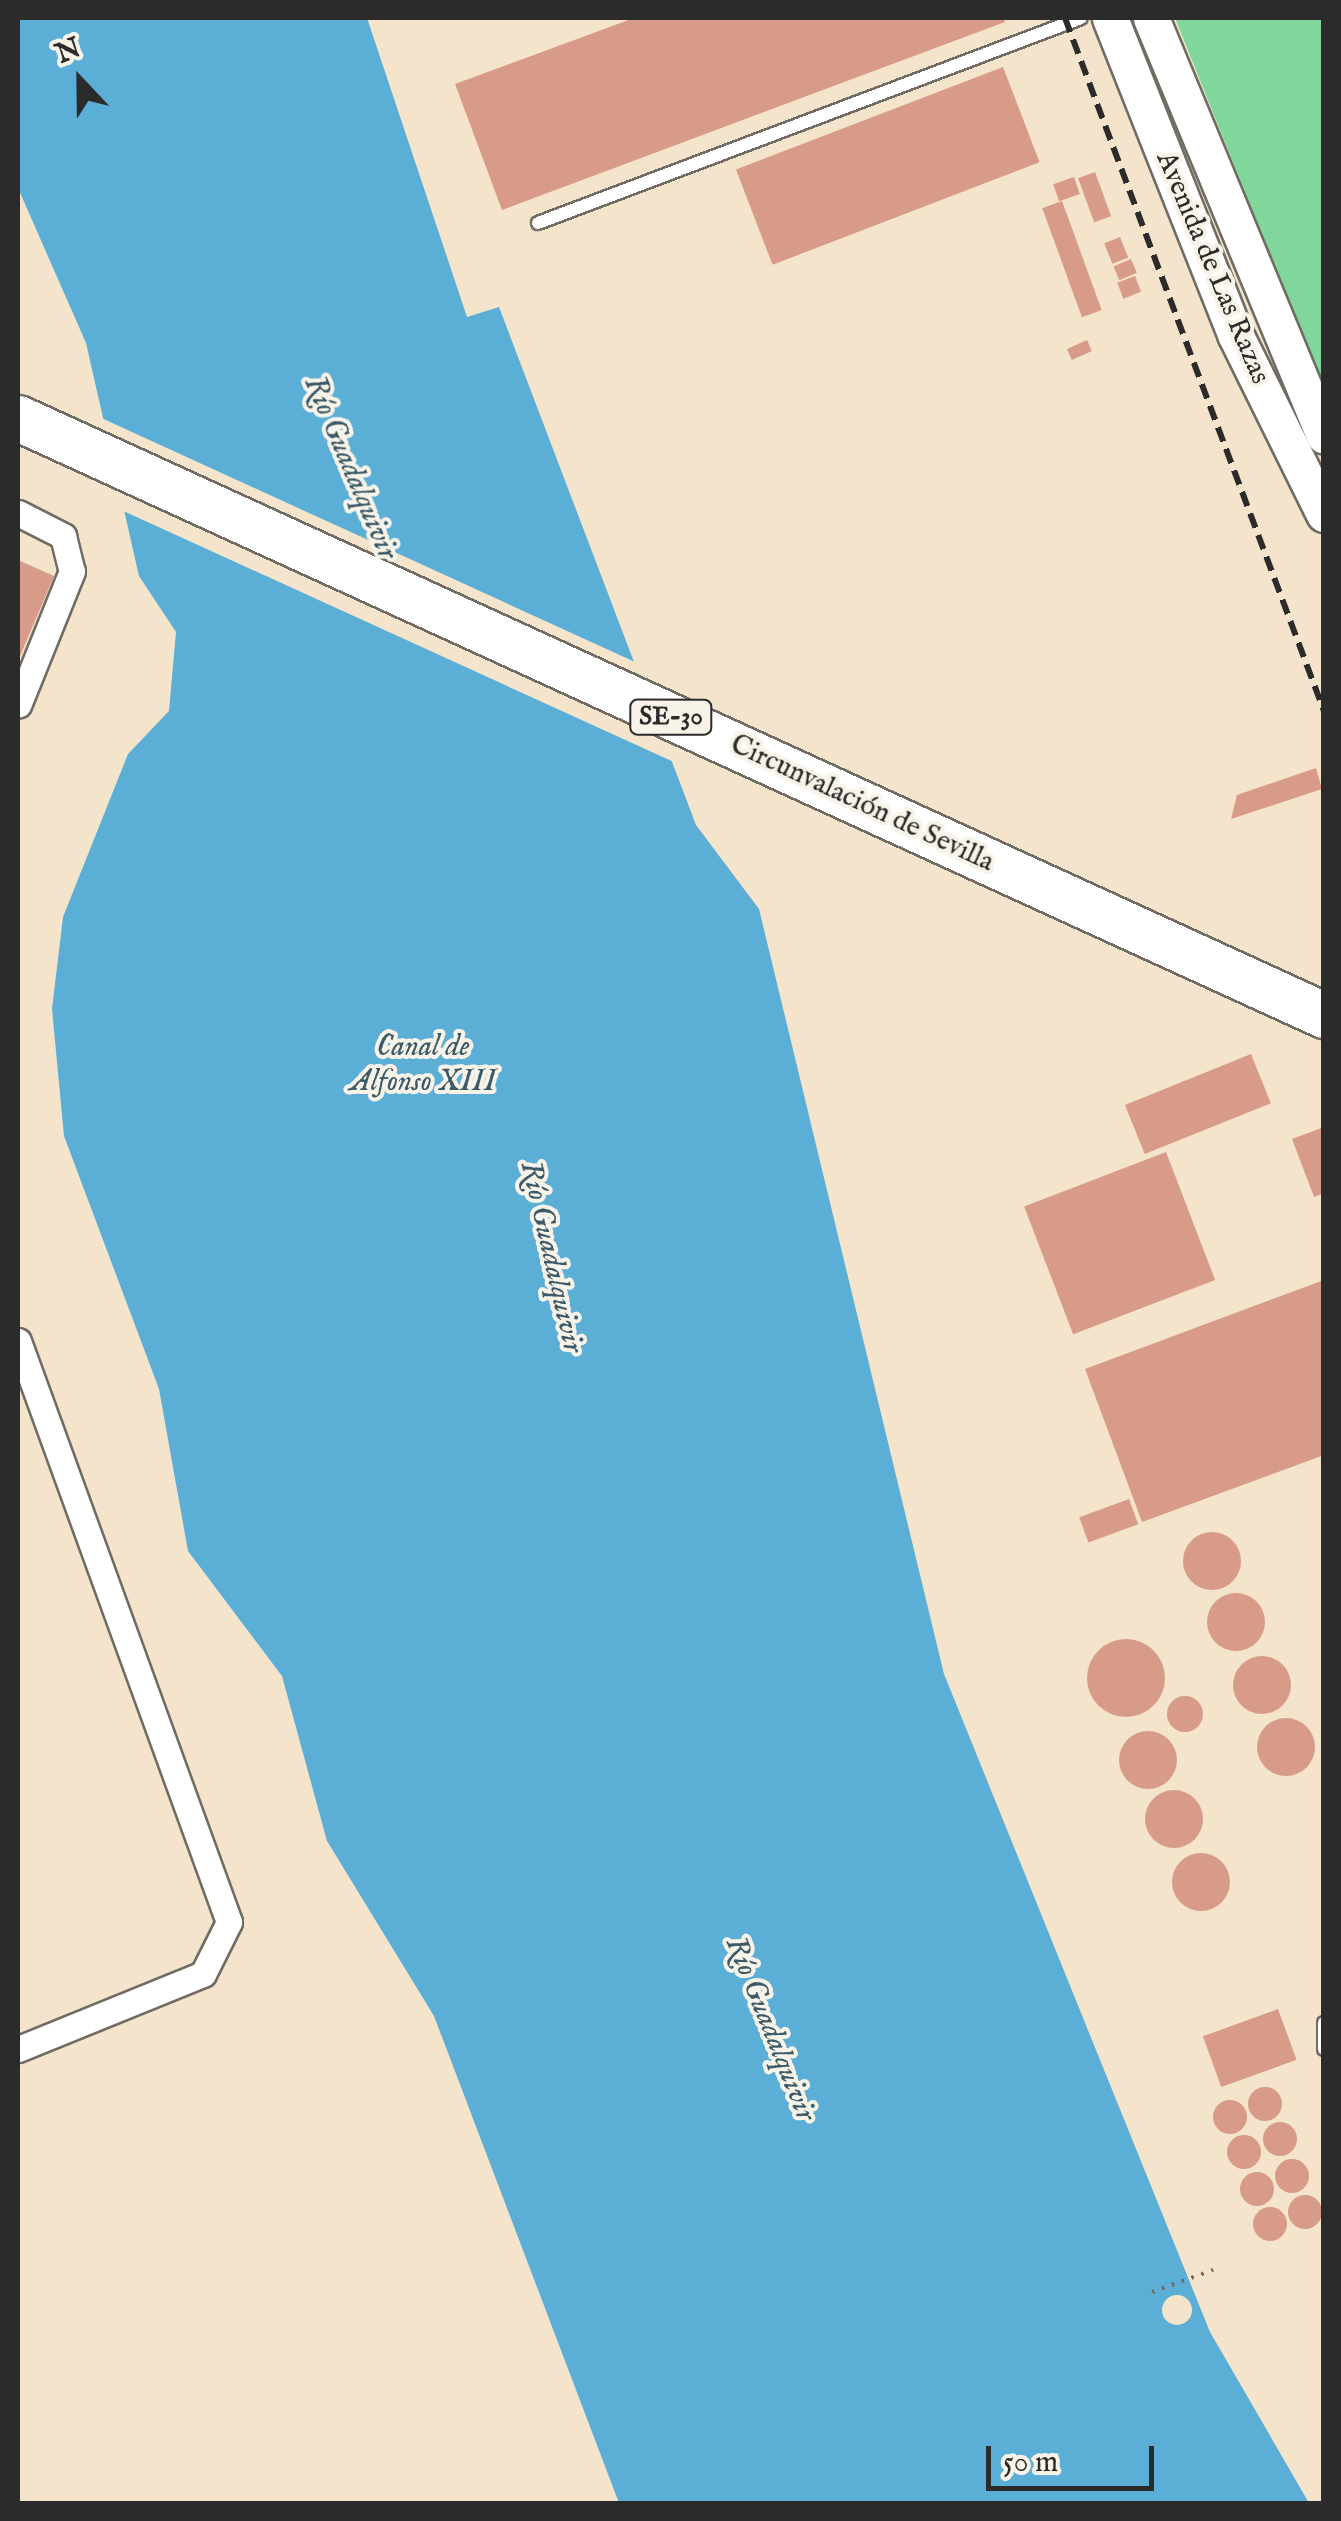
<!DOCTYPE html>
<html>
<head>
<meta charset="utf-8">
<style>
  body { margin:0 }
  #map { position:relative; width:1341px; height:2521px; overflow:hidden; background:#f3e4cb; font-family:"IM FELL English",serif }
  div>[style] { position:absolute }
  .green>* { inset:0; background:#80d79c }
  .water>* { inset:0; background:#5baed6 }
  .pier>* { inset:0; background:#f3e4cb }
  .round { border-radius:50% }
  .building>* { inset:0; background:#d89b89; transform-origin:0 0 }
  .path>* { height:4px; margin-top:-2px; transform-origin:0; background:repeating-linear-gradient(90deg,#716c63 0 2.5px,transparent 0 10.5px) }
  .roads { filter:drop-shadow(2px 0 #716c63) drop-shadow(-2px 0 #716c63) drop-shadow(0 2px #716c63) drop-shadow(0 -2px #716c63) }
  .service>* { height:12px; margin:-6px; padding:0 6px; transform-origin:6px; border-radius:6px; background:#fff }
  .minor>* { height:25px; margin:-12.5px; padding:0 12.5px; transform-origin:12.5px; border-radius:12.5px; background:#fff }
  .secondary>* { height:35px; margin:-17.5px; padding:0 17.5px; transform-origin:17.5px; border-radius:17.5px; background:#fff }
  .motorway>* { height:45px; margin:-22.5px; padding:0 22.5px; transform-origin:22.5px; border-radius:22.5px; background:#fff }
  .rail>* { height:6px; margin-top:-3px; transform-origin:0; background:repeating-linear-gradient(90deg,#2b2b2b 0 15px,transparent 0 23px) }
  span { translate:-50% -50%; white-space:nowrap; text-align:center; line-height:1.15; -webkit-text-stroke:8px #f7f3e8; paint-order:stroke }
  .shield-label span { padding:2px 8px; background:#f7f3e8; border:2px solid; border-radius:8px; -webkit-text-stroke-width:0 }
  .shield-label { font-size:25px; color:#2b2b2b; font-weight:700 }
  .street-label { font-size:28px; color:#2b2b2b }
  .water-label { font-size:30px; color:#3c5967; font-style:italic }
  .frame { position:absolute; inset:0; border:20px solid #2b2b2b; pointer-events:none }
  .north { position:absolute; left:30px; top:30px; width:100px; height:100px; -webkit-text-stroke:8px #f7f3e8; paint-order:stroke; rotate:338deg; font-size:28px; font-weight:700; line-height:40px; text-align:center; color:#2b2b2b }
  .north::after { content:''; display:block; margin:auto; width:35px; height:45px; background:#2b2b2b; clip-path:polygon(50% 0,100% 100%,50% 72%,0 100%) }
  .scale { position:absolute; left:986px; top:2446px; width:168px; height:45px; box-sizing:border-box; border:5px solid #2b2b2b; border-top:0; padding-left:12px; font-size:30px; line-height:35px; white-space:nowrap; color:#2b2b2b; -webkit-text-stroke:8px #f7f3e8; paint-order:stroke }
</style>
</head>
<body>
<div id="map">
  <div class="green">
    <div style="clip-path:polygon(1175px 18px,1323px 18px,1323px 386px)"></div>
  </div>
  <div class="water">
    <div style="clip-path:polygon(18px 18px,367px 18px,467px 317px,499px 307px,696px 825px,759px 909px,944px 1674px,1210px 2332px,1309px 2503px,619px 2503px,434px 2016px,327px 1841px,282px 1676px,188px 1551px,159px 1389px,64px 1136px,52px 1009px,63px 917px,128px 754px,169px 711px,176px 632px,139px 576px,86px 343px,18px 188px)"></div>
  </div>
  <div class="pier">
    <div style="clip-path:polygon(97px 416px,635px 662px,676px 763px,119px 509px)"></div>
    <div class="round" style="left:1162px;top:2295px;width:30px;height:30px"></div>
  </div>
  <div class="building">
    <div style="clip-path:polygon(634px 18px,1003px 18px,1005px 22px,502px 210px,455px 84px)"></div>
    <div style="left:1003px;top:67px;width:102px;height:286px;rotate:69deg"></div>
    <div style="left:1095px;top:172px;width:47px;height:18px;rotate:70deg"></div>
    <div style="left:1074px;top:177px;width:18px;height:22px;rotate:71deg"></div>
    <div style="left:1062px;top:201px;width:116px;height:21px;rotate:70deg"></div>
    <div style="left:1120px;top:237px;width:22px;height:17px;rotate:68deg"></div>
    <div style="left:1131px;top:259px;width:15px;height:19px;rotate:67deg"></div>
    <div style="left:1135px;top:276px;width:17px;height:19px;rotate:69deg"></div>
    <div style="left:1087px;top:340px;width:12px;height:22px;rotate:66deg"></div>
    <div style="clip-path:polygon(18px 560px,54px 576px,18px 661px)"></div>
    <div style="clip-path:polygon(1316px 768px,1322px 789px,1231px 819px,1237px 795px)"></div>
    <div style="left:1251px;top:1054px;width:53px;height:136px;rotate:68deg"></div>
    <div style="clip-path:polygon(1324px 1127px,1324px 1193px,1314px 1197px,1292px 1139px)"></div>
    <div style="left:1166px;top:1152px;width:137px;height:152px;rotate:69deg"></div>
    <div style="clip-path:polygon(1324px 1280px,1324px 1455px,1142px 1522px,1085px 1369px)"></div>
    <div style="left:1129px;top:1499px;width:27px;height:53px;rotate:70deg"></div>
    <div class="round" style="left:1183px;top:1532px;width:58px;height:58px"></div>
    <div class="round" style="left:1207px;top:1593px;width:58px;height:58px"></div>
    <div class="round" style="left:1087px;top:1639px;width:78px;height:78px"></div>
    <div class="round" style="left:1233px;top:1656px;width:58px;height:58px"></div>
    <div class="round" style="left:1167px;top:1696px;width:36px;height:36px"></div>
    <div class="round" style="left:1257px;top:1718px;width:58px;height:58px"></div>
    <div class="round" style="left:1119px;top:1731px;width:58px;height:58px"></div>
    <div class="round" style="left:1145px;top:1790px;width:58px;height:58px"></div>
    <div class="round" style="left:1172px;top:1853px;width:58px;height:58px"></div>
    <div style="left:1278px;top:2009px;width:54px;height:80px;rotate:70deg"></div>
    <div class="round" style="left:1248px;top:2087px;width:34px;height:34px"></div>
    <div class="round" style="left:1213px;top:2100px;width:34px;height:34px"></div>
    <div class="round" style="left:1263px;top:2122px;width:34px;height:34px"></div>
    <div class="round" style="left:1227px;top:2135px;width:34px;height:34px"></div>
    <div class="round" style="left:1275px;top:2159px;width:34px;height:34px"></div>
    <div class="round" style="left:1240px;top:2172px;width:34px;height:34px"></div>
    <div class="round" style="left:1288px;top:2195px;width:34px;height:34px"></div>
    <div class="round" style="left:1253px;top:2207px;width:34px;height:34px"></div>
  </div>
  <div class="path">
    <div style="left:1152px;top:2292px;width:65px;rotate:-19.8deg"></div>
  </div>
  <div class="roads">
    <div class="service">
      <div style="left:538px;top:223px;width:580px;rotate:-20.68deg"></div>
      <div style="left:1324px;top:2023px;width:26px;rotate:90deg"></div>
    </div>
    <div class="minor">
      <div style="left:18px;top:513px;width:51px;rotate:27.1deg"></div>
      <div style="left:63px;top:536px;width:36px;rotate:76deg"></div>
      <div style="left:72px;top:571px;width:144px;rotate:111.9deg"></div>
      <div style="left:18px;top:1341px;width:618px;rotate:70.04deg"></div>
      <div style="left:229px;top:1922px;width:58px;rotate:116.6deg"></div>
      <div style="left:203px;top:1974px;width:200px;rotate:157.9deg"></div>
    </div>
    <div class="secondary">
      <div style="left:1110px;top:18px;width:340px;rotate:68.4deg"></div>
      <div style="left:1235px;top:334px;width:201px;rotate:63.7deg"></div>
      <div style="left:1151px;top:18px;width:452px;rotate:67.5deg"></div>
    </div>
    <div class="motorway">
      <div style="left:18px;top:418px;width:1436px;rotate:24.57deg"></div>
    </div>
  </div>
  <div class="rail">
    <div style="left:1065px;top:18px;width:740px;rotate:69.51deg"></div>
  </div>
  <div class="shield-label">
    <span style="left:671px;top:717px">SE-30</span>
  </div>
  <div class="street-label">
    <span style="left:1212px;top:268px;rotate:67deg">Avenida de Las Razas</span>
    <span style="left:862px;top:804px;rotate:25deg">Circunvalación de Sevilla</span>
  </div>
  <div class="water-label">
    <span style="left:350px;top:468px;rotate:67deg">Río Guadalquivir</span>
    <span style="left:423px;top:1064px">Canal de<br>Alfonso XIII</span>
    <span style="left:551px;top:1257px;rotate:77deg">Río Guadalquivir</span>
    <span style="left:770px;top:2029px;rotate:68deg">Río Guadalquivir</span>
  </div>
  <div class="frame"></div>
  <div class="north">N</div>
  <div class="scale">50 m</div>
</div>
</body>
</html>
